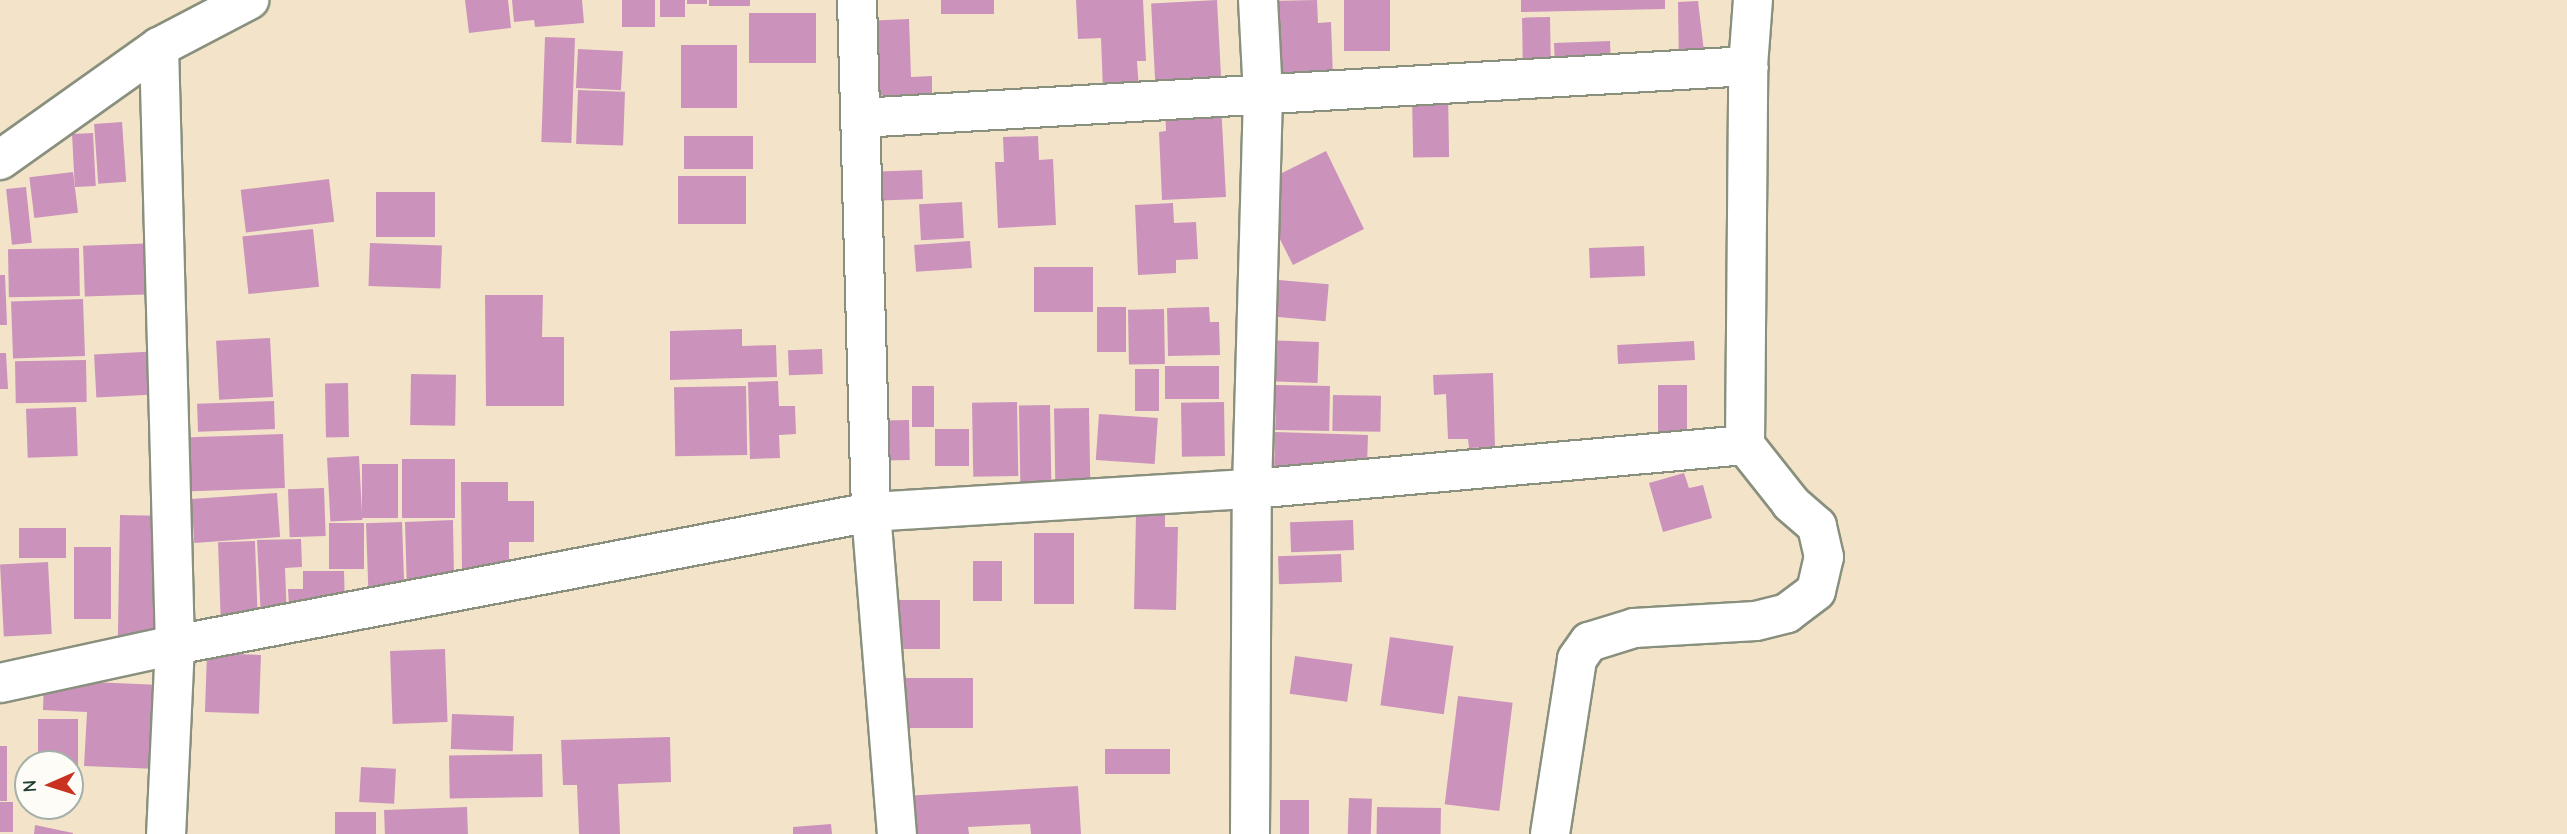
<!DOCTYPE html>
<html>
<head>
<meta charset="utf-8">
<style>
  body { margin:0 }
  #map { position:relative; width:2567px; height:834px; overflow:hidden; background:#f3e4c9; font-family:"Comic Neue",sans-serif }
  div>[style] { position:absolute }
  .building>* { inset:0; background:#cb93bb; transform-origin:0 0 }
  .roads { filter:drop-shadow(2px 0 #89907e) drop-shadow(-2px 0 #89907e) drop-shadow(0 2px #89907e) drop-shadow(0 -2px #89907e) }
  .street>* { height:38px; margin:-19px; padding:0 19px; transform-origin:19px; border-radius:19px; background:#fff }
  span { translate:-50% -50%; white-space:nowrap; text-align:center; line-height:1.15; -webkit-text-stroke:5px #fdfcf7; paint-order:stroke }
  .north { position:absolute; left:14px; top:750px; width:70px; height:70px; box-sizing:border-box; background:#fdfcf7; border:2px solid #a4b0a9; border-radius:50%; rotate:267deg; font-size:19px; font-weight:700; line-height:28px; text-align:center; color:#1f3d34 }
  .north::after { content:''; display:block; margin:auto; width:24px; height:32px; background:#c8321e; clip-path:polygon(50% 0,100% 100%,50% 72%,0 100%) }
</style>
</head>
<body>
<div id="map">
  <div class="building">
    <div style="clip-path:polygon(465px 0,508px 0,511px 28px,469px 33px)"></div>
    <div style="clip-path:polygon(512px 0,582px 0,584px 23px,535px 27px,534px 20px,514px 22px)"></div>
    <div style="left:622px;top:0;width:33px;height:27px"></div>
    <div style="left:660px;top:0;width:25px;height:17px"></div>
    <div style="left:687px;top:0;width:20px;height:4px"></div>
    <div style="left:709px;top:0;width:41px;height:6px"></div>
    <div style="left:941px;top:0;width:53px;height:14px"></div>
    <div style="clip-path:polygon(1076px 0,1143px 0,1146px 61px,1137px 61px,1139px 89px,1103px 91px,1101px 38px,1078px 39px)"></div>
    <div style="left:1217px;top:0;width:93px;height:66px;rotate:87deg"></div>
    <div style="clip-path:polygon(1317px 0,1318px 23px,1331px 22px,1333px 78px,1267px 80px,1265px 1px)"></div>
    <div style="left:1344px;top:0;width:46px;height:51px"></div>
    <div style="clip-path:polygon(1521px 0,1665px 0,1665px 9px,1521px 12px)"></div>
    <div style="clip-path:polygon(1698px 1px,1706px 68px,1679px 69px,1678px 2px)"></div>
    <div style="left:749px;top:13px;width:67px;height:50px"></div>
    <div style="left:1550px;top:17px;width:53px;height:28px;rotate:89deg"></div>
    <div style="clip-path:polygon(909px 19px,911px 77px,932px 76px,932px 94px,867px 96px,864px 21px)"></div>
    <div style="left:545px;top:37px;width:30px;height:105px;rotate:2deg"></div>
    <div style="left:1610px;top:41px;width:29px;height:56px;rotate:88deg"></div>
    <div style="left:681px;top:45px;width:56px;height:63px"></div>
    <div style="left:578px;top:49px;width:45px;height:39px;rotate:3deg"></div>
    <div style="left:578px;top:90px;width:47px;height:54px;rotate:2deg"></div>
    <div style="left:1448px;top:93px;width:64px;height:36px;rotate:89deg"></div>
    <div style="clip-path:polygon(1221px 104px,1226px 197px,1162px 200px,1159px 132px,1166px 131px,1165px 107px)"></div>
    <div style="left:122px;top:122px;width:60px;height:28px;rotate:86deg"></div>
    <div style="left:93px;top:133px;width:53px;height:21px;rotate:87deg"></div>
    <div style="left:684px;top:136px;width:69px;height:33px"></div>
    <div style="clip-path:polygon(1038px 136px,1039px 160px,1053px 159px,1056px 225px,998px 228px,995px 162px,1004px 162px,1003px 137px)"></div>
    <div style="clip-path:polygon(1326px 151px,1364px 229px,1293px 265px,1263px 206px,1270px 179px)"></div>
    <div style="left:922px;top:170px;width:29px;height:58px;rotate:88deg"></div>
    <div style="left:73px;top:172px;width:41px;height:44px;rotate:83deg"></div>
    <div style="left:678px;top:176px;width:68px;height:48px"></div>
    <div style="left:329px;top:179px;width:43px;height:89px;rotate:83deg"></div>
    <div style="left:26px;top:187px;width:56px;height:20px;rotate:84deg"></div>
    <div style="left:435px;top:192px;width:45px;height:59px;rotate:90deg"></div>
    <div style="left:962px;top:202px;width:36px;height:43px;rotate:87deg"></div>
    <div style="clip-path:polygon(1173px 203px,1174px 223px,1196px 222px,1198px 259px,1176px 260px,1176px 273px,1138px 275px,1135px 205px)"></div>
    <div style="left:313px;top:229px;width:58px;height:71px;rotate:84deg"></div>
    <div style="left:970px;top:241px;width:27px;height:56px;rotate:86deg"></div>
    <div style="left:159px;top:243px;width:51px;height:76px;rotate:88deg"></div>
    <div style="left:370px;top:243px;width:72px;height:43px;rotate:2deg"></div>
    <div style="left:1644px;top:246px;width:30px;height:55px;rotate:88deg"></div>
    <div style="left:79px;top:248px;width:48px;height:71px;rotate:89deg"></div>
    <div style="left:1034px;top:267px;width:59px;height:45px"></div>
    <div style="clip-path:polygon(0 275px,5px 275px,7px 325px,0 325px)"></div>
    <div style="left:1268px;top:279px;width:61px;height:37px;rotate:5deg"></div>
    <div style="clip-path:polygon(485px 295px,543px 295px,542px 337px,564px 337px,564px 406px,486px 406px)"></div>
    <div style="left:83px;top:299px;width:57px;height:72px;rotate:88deg"></div>
    <div style="left:1097px;top:307px;width:29px;height:45px"></div>
    <div style="clip-path:polygon(1209px 307px,1210px 322px,1219px 322px,1220px 355px,1168px 356px,1167px 308px)"></div>
    <div style="left:1164px;top:309px;width:55px;height:36px;rotate:89deg"></div>
    <div style="clip-path:polygon(742px 329px,742px 346px,776px 345px,777px 377px,670px 380px,670px 331px)"></div>
    <div style="left:270px;top:338px;width:59px;height:54px;rotate:87deg"></div>
    <div style="left:1262px;top:340px;width:57px;height:41px;rotate:2deg"></div>
    <div style="left:1694px;top:341px;width:19px;height:77px;rotate:87deg"></div>
    <div style="left:822px;top:349px;width:25px;height:34px;rotate:88deg"></div>
    <div style="left:162px;top:351px;width:43px;height:68px;rotate:87deg"></div>
    <div style="clip-path:polygon(0 353px,6px 353px,8px 389px,0 389px)"></div>
    <div style="left:86px;top:360px;width:42px;height:71px;rotate:89deg"></div>
    <div style="left:1219px;top:366px;width:33px;height:54px;rotate:90deg"></div>
    <div style="left:1135px;top:369px;width:24px;height:42px"></div>
    <div style="clip-path:polygon(1493px 373px,1495px 447px,1469px 448px,1468px 439px,1448px 439px,1446px 394px,1434px 395px,1433px 375px)"></div>
    <div style="left:411px;top:374px;width:45px;height:51px;rotate:1deg"></div>
    <div style="clip-path:polygon(778px 381px,779px 406px,795px 406px,796px 434px,779px 435px,780px 458px,750px 459px,748px 382px)"></div>
    <div style="left:348px;top:383px;width:54px;height:23px;rotate:89deg"></div>
    <div style="left:1276px;top:385px;width:54px;height:45px;rotate:1deg"></div>
    <div style="left:1658px;top:385px;width:29px;height:54px"></div>
    <div style="left:746px;top:386px;width:69px;height:72px;rotate:89deg"></div>
    <div style="left:912px;top:386px;width:22px;height:41px"></div>
    <div style="left:1333px;top:395px;width:48px;height:36px;rotate:1deg"></div>
    <div style="left:274px;top:401px;width:28px;height:77px;rotate:88deg"></div>
    <div style="left:1017px;top:402px;width:74px;height:45px;rotate:89deg"></div>
    <div style="left:1224px;top:402px;width:54px;height:43px;rotate:89deg"></div>
    <div style="left:1050px;top:405px;width:83px;height:31px;rotate:89deg"></div>
    <div style="left:76px;top:407px;width:49px;height:50px;rotate:88deg"></div>
    <div style="left:1089px;top:408px;width:78px;height:35px;rotate:89deg"></div>
    <div style="left:1099px;top:414px;width:59px;height:46px;rotate:4deg"></div>
    <div style="left:909px;top:420px;width:40px;height:38px;rotate:89deg"></div>
    <div style="left:935px;top:429px;width:34px;height:37px"></div>
    <div style="clip-path:polygon(1275px 432px,1368px 435px,1367px 465px,1274px 472px)"></div>
    <div style="left:283px;top:434px;width:54px;height:100px;rotate:88deg"></div>
    <div style="left:359px;top:456px;width:64px;height:32px;rotate:87deg"></div>
    <div style="left:402px;top:459px;width:53px;height:59px"></div>
    <div style="left:362px;top:464px;width:36px;height:54px"></div>
    <div style="clip-path:polygon(1684px 473px,1689px 488px,1703px 485px,1712px 518px,1663px 532px,1649px 483px)"></div>
    <div style="clip-path:polygon(461px 482px,508px 482px,508px 501px,534px 501px,534px 542px,509px 542px,509px 572px,462px 572px)"></div>
    <div style="left:324px;top:488px;width:48px;height:36px;rotate:88deg"></div>
    <div style="left:277px;top:493px;width:44px;height:86px;rotate:86deg"></div>
    <div style="clip-path:polygon(1136px 514px,1165px 515px,1165px 527px,1178px 527px,1176px 610px,1134px 609px)"></div>
    <div style="left:120px;top:515px;width:40px;height:120px;rotate:1deg"></div>
    <div style="clip-path:polygon(453px 520px,454px 579px,407px 591px,405px 522px)"></div>
    <div style="left:1353px;top:520px;width:30px;height:63px;rotate:88deg"></div>
    <div style="left:402px;top:522px;width:66px;height:36px;rotate:88deg"></div>
    <div style="left:364px;top:523px;width:46px;height:35px;rotate:90deg"></div>
    <div style="left:19px;top:528px;width:47px;height:30px"></div>
    <div style="left:1034px;top:533px;width:40px;height:71px"></div>
    <div style="clip-path:polygon(301px 539px,302px 567px,285px 568px,287px 619px,261px 619px,257px 540px)"></div>
    <div style="left:255px;top:541px;width:78px;height:37px;rotate:88deg"></div>
    <div style="left:74px;top:547px;width:37px;height:72px"></div>
    <div style="left:1341px;top:554px;width:28px;height:63px;rotate:88deg"></div>
    <div style="left:973px;top:561px;width:29px;height:40px"></div>
    <div style="left:48px;top:562px;width:72px;height:48px;rotate:87deg"></div>
    <div style="clip-path:polygon(303px 571px,344px 571px,345px 606px,289px 607px,288px 589px,303px 589px)"></div>
    <div style="left:889px;top:600px;width:51px;height:49px"></div>
    <div style="left:1390px;top:637px;width:64px;height:69px;rotate:8deg"></div>
    <div style="left:445px;top:649px;width:73px;height:55px;rotate:88deg"></div>
    <div style="left:207px;top:653px;width:54px;height:59px;rotate:2deg"></div>
    <div style="left:1295px;top:656px;width:58px;height:38px;rotate:8deg"></div>
    <div style="left:888px;top:678px;width:85px;height:50px"></div>
    <div style="clip-path:polygon(44px 680px,161px 685px,158px 769px,84px 766px,87px 712px,43px 710px)"></div>
    <div style="left:1458px;top:696px;width:55px;height:109px;rotate:7deg"></div>
    <div style="left:452px;top:714px;width:62px;height:35px;rotate:2deg"></div>
    <div style="clip-path:polygon(38px 719px,78px 719px,78px 769px,70px 769px,70px 764px,38px 764px)"></div>
    <div style="clip-path:polygon(670px 737px,671px 782px,618px 784px,620px 834px,579px 834px,577px 785px,563px 785px,561px 740px)"></div>
    <div style="left:0;top:746px;width:7px;height:55px"></div>
    <div style="left:1170px;top:749px;width:25px;height:65px;rotate:90deg"></div>
    <div style="left:542px;top:754px;width:43px;height:93px;rotate:89deg"></div>
    <div style="left:361px;top:767px;width:35px;height:35px;rotate:3deg"></div>
    <div style="clip-path:polygon(1078px 786px,1081px 834px,1031px 834px,1030px 824px,968px 827px,969px 834px,905px 834px,903px 796px)"></div>
    <div style="left:1349px;top:798px;width:23px;height:36px;rotate:2deg"></div>
    <div style="left:1280px;top:800px;width:29px;height:34px"></div>
    <div style="left:0;top:802px;width:13px;height:30px"></div>
    <div style="left:467px;top:807px;width:27px;height:83px;rotate:88deg"></div>
    <div style="left:1377px;top:807px;width:64px;height:27px;rotate:1deg"></div>
    <div style="left:335px;top:812px;width:41px;height:22px"></div>
    <div style="clip-path:polygon(831px 824px,832px 834px,793px 834px,793px 827px)"></div>
    <div style="clip-path:polygon(35px 825px,73px 833px,73px 834px,34px 834px)"></div>
  </div>
  <div class="roads">
    <div class="street">
      <div style="left:857px;top:0;width:512px;rotate:88.43deg"></div>
      <div style="left:871px;top:512px;width:323px;rotate:85.4deg"></div>
      <div style="left:159px;top:47px;width:598px;rotate:88.47deg"></div>
      <div style="left:175px;top:645px;width:189px;rotate:92.7deg"></div>
      <div style="left:860px;top:118px;width:890px;rotate:-3.35deg"></div>
      <div style="left:0;top:160px;width:195px;rotate:-35.4deg"></div>
      <div style="left:159px;top:47px;width:102px;rotate:-27.6deg"></div>
      <div style="left:0;top:683px;width:179px;rotate:-12.3deg"></div>
      <div style="left:175px;top:645px;width:709px;rotate:-10.82deg"></div>
      <div style="left:871px;top:512px;width:382px;rotate:-3.5deg"></div>
      <div style="left:1252px;top:489px;width:495px;rotate:-5.1deg"></div>
      <div style="left:1745px;top:445px;width:379px;rotate:-89.5deg"></div>
      <div style="left:1748px;top:66px;width:66px;rotate:-85.7deg"></div>
      <div style="left:1250px;top:834px;width:345px;rotate:-89.7deg"></div>
      <div style="left:1252px;top:489px;width:394px;rotate:-88.4deg"></div>
      <div style="left:1263px;top:95px;width:95px;rotate:-93deg"></div>
      <div style="left:1550px;top:834px;width:177px;rotate:-81.2deg"></div>
      <div style="left:1577px;top:659px;width:21px;rotate:-55deg"></div>
      <div style="left:1589px;top:642px;width:47px;rotate:-17.3deg"></div>
      <div style="left:1634px;top:628px;width:122px;rotate:-3.3deg"></div>
      <div style="left:1756px;top:621px;width:32px;rotate:-14deg"></div>
      <div style="left:1787px;top:613px;width:36px;rotate:-37deg"></div>
      <div style="left:1816px;top:591px;width:35px;rotate:-77deg"></div>
      <div style="left:1824px;top:557px;width:32px;rotate:-103deg"></div>
      <div style="left:1817px;top:526px;width:35px;rotate:-139deg"></div>
      <div style="left:1791px;top:503px;width:74px;rotate:-128.4deg"></div>
    </div>
  </div>
  <div class="north">N</div>
</div>
</body>
</html>
